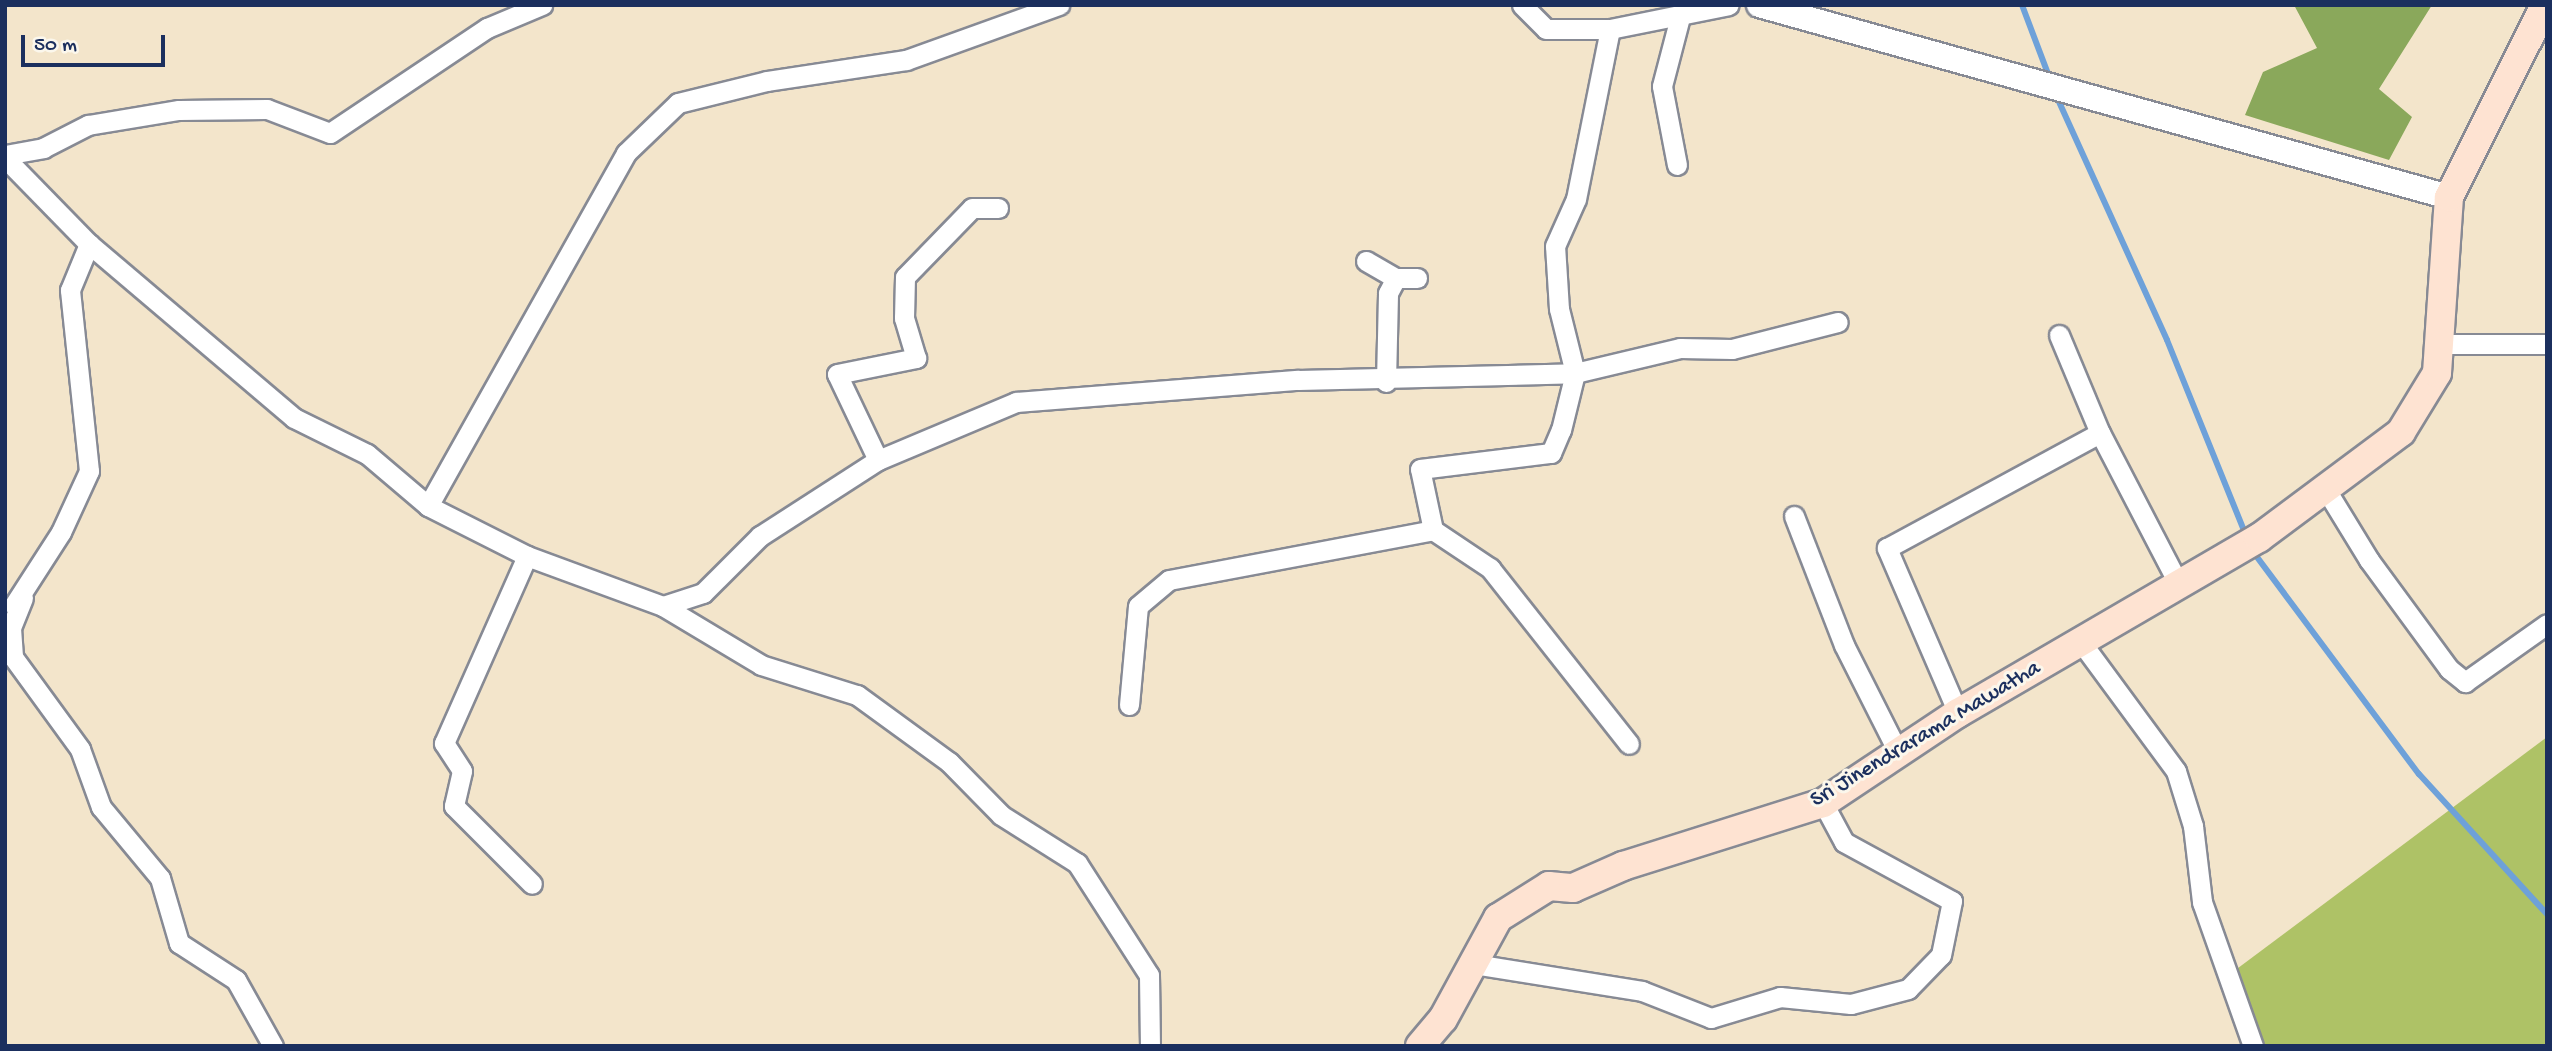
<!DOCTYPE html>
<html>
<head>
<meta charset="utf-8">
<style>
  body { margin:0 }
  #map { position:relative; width:2552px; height:1051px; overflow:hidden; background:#f3e5cb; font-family:"Gochi Hand",sans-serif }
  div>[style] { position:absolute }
  .green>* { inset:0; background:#aec266 }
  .forest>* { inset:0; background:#8aa85b }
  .stream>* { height:6px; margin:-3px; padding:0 3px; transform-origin:3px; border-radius:3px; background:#6ea1d9 }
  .roads { filter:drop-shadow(2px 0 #878a94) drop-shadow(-2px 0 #878a94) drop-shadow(0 2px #878a94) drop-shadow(0 -2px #878a94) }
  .minor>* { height:19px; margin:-9.5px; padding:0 9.5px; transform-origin:9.5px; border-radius:9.5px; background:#fff }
  .tertiary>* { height:24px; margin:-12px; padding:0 12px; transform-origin:12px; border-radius:12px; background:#fff }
  .secondary>* { height:28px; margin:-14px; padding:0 14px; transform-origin:14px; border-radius:14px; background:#fee3d2 }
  span { translate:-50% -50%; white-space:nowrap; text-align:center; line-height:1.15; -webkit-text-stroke:6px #fbf7ec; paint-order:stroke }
  .street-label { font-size:23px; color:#1b2f5e }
  .frame { position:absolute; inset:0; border:7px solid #1b2f5e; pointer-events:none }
  .scale { position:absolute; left:21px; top:35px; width:144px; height:32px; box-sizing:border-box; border:4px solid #1b2f5e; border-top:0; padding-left:9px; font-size:21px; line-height:24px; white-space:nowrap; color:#1b2f5e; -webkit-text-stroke:5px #fbf7ec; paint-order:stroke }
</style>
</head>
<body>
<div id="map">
  <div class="green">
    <div style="clip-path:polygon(2547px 737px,2547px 1046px,2253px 1046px,2226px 977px)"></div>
  </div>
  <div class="forest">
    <div style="clip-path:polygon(2294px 5px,2432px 5px,2379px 89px,2412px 117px,2389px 160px,2245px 115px,2263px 72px,2317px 48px)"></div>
  </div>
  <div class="stream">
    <div style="left:2022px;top:5px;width:79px;rotate:69.3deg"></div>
    <div style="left:2055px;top:93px;width:271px;rotate:65.6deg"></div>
    <div style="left:2167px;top:340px;width:211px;rotate:68deg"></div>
    <div style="left:2251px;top:549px;width:281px;rotate:53.3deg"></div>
    <div style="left:2419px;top:774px;width:190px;rotate:47.6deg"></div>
  </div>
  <div class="roads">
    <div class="minor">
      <div style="left:1522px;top:5px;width:34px;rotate:45deg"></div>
      <div style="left:1546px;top:29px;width:64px"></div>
      <div style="left:1610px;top:29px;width:121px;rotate:-11.4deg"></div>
      <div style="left:5px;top:155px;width:39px;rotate:-10deg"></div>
      <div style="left:43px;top:148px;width:51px;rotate:-27.1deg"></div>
      <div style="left:88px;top:125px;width:92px;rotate:-9.4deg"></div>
      <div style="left:179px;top:110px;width:88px;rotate:-0.7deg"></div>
      <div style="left:267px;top:109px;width:67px;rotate:20.9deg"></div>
      <div style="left:330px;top:133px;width:189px;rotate:-33.8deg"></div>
      <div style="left:487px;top:28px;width:60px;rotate:-22.7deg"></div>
      <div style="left:5px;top:158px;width:120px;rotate:45.7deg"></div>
      <div style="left:89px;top:244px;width:269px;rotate:40.3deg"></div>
      <div style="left:294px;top:418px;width:81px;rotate:26.3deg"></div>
      <div style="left:367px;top:454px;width:80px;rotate:40.4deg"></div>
      <div style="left:428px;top:506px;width:111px;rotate:26.8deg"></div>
      <div style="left:527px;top:556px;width:145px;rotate:20.2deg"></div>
      <div style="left:663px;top:606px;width:114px;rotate:31deg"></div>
      <div style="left:761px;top:665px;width:101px;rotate:17.4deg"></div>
      <div style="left:857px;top:695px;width:114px;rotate:36.1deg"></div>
      <div style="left:949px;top:762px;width:74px;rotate:45.5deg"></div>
      <div style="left:1001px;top:815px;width:90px;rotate:32.3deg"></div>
      <div style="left:1077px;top:863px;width:133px;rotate:57.3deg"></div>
      <div style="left:1149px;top:975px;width:71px;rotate:89.2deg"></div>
      <div style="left:1677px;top:165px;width:80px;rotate:-100.8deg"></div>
      <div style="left:1662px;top:86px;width:71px;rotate:-75.4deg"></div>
      <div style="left:1366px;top:261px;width:34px;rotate:30deg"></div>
      <div style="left:2059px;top:335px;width:106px;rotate:67.3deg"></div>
      <div style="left:2100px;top:433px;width:167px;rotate:62.5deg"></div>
      <div style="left:2442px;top:344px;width:105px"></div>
      <div style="left:1386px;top:382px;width:89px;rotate:-88.7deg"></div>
      <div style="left:1388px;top:293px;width:17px;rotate:-62deg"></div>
      <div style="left:1396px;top:278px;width:21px"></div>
      <div style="left:878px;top:460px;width:95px;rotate:-115.5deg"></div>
      <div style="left:837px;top:374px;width:81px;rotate:-11.4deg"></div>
      <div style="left:916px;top:358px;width:42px;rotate:-106.7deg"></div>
      <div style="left:904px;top:318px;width:41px;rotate:-88.6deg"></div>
      <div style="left:905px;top:277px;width:96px;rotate:-45.8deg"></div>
      <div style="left:972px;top:208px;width:26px"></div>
      <div style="left:2328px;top:493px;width:79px;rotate:58.5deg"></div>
      <div style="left:2369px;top:560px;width:135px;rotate:53.7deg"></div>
      <div style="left:2449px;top:669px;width:21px;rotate:39deg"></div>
      <div style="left:2465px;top:682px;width:100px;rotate:-35.3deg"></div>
      <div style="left:428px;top:506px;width:405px;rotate:-60.7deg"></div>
      <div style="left:626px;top:153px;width:72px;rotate:-43.9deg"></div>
      <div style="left:678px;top:103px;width:92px;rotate:-13.9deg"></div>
      <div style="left:767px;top:81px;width:141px;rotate:-8.6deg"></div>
      <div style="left:906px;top:60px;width:163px;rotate:-19.8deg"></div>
      <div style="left:1794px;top:516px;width:138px;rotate:68.8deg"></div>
      <div style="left:1844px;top:645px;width:124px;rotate:63.2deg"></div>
      <div style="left:1433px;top:530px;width:62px;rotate:-102deg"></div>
      <div style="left:1420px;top:469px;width:132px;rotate:-7deg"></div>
      <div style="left:1551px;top:453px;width:25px;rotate:-67deg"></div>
      <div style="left:1561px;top:430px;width:59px;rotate:-76.2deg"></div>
      <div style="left:1575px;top:373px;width:66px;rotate:-104deg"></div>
      <div style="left:1559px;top:309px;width:63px;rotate:-93.6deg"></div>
      <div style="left:1555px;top:246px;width:51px;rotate:-65.9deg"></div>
      <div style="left:1576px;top:199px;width:173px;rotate:-78.7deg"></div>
      <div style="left:527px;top:556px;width:205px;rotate:113.9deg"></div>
      <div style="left:444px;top:743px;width:33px;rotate:57deg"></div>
      <div style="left:462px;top:771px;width:36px;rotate:103deg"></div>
      <div style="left:454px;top:806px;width:110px;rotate:45deg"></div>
      <div style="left:23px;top:598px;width:32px;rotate:112deg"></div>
      <div style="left:11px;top:628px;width:29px;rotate:86deg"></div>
      <div style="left:13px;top:657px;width:114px;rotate:53.9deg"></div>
      <div style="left:80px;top:749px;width:62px;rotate:70.1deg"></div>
      <div style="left:101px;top:807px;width:92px;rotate:50.3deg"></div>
      <div style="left:160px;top:878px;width:68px;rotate:73.7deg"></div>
      <div style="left:179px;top:943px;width:68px;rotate:33deg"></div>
      <div style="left:236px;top:980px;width:76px;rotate:60.7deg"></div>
      <div style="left:14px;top:605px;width:87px;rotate:-57.2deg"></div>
      <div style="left:61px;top:532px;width:67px;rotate:-65.3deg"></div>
      <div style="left:89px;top:471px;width:182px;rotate:-96deg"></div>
      <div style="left:70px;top:290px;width:50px;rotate:-67.6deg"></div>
      <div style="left:663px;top:606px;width:42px;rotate:-18deg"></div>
      <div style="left:703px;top:593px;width:81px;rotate:-45deg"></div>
      <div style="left:760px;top:536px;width:140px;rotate:-32.8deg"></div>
      <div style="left:878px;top:460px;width:150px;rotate:-22.8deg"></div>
      <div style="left:1016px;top:402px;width:283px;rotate:-4.5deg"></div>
      <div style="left:1298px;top:380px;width:277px;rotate:-1.4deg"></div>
      <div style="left:1575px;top:373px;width:108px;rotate:-13.4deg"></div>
      <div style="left:1680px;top:348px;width:52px;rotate:1.1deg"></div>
      <div style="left:1732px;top:349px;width:109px;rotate:-14.3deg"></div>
      <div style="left:2081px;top:642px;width:160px;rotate:53.6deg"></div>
      <div style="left:2176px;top:771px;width:58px;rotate:72.8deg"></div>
      <div style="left:2193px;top:826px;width:77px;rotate:83.2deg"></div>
      <div style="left:2202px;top:902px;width:153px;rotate:70.5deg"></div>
      <div style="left:1129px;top:705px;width:99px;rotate:-84.8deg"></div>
      <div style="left:1138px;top:606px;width:40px;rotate:-40deg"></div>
      <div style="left:1169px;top:580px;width:269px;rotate:-10.7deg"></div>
      <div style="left:1433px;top:530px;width:69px;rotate:33.7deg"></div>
      <div style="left:1490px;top:568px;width:224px;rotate:51.7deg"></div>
      <div style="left:1958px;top:713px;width:180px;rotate:-113.3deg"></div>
      <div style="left:1887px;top:548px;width:242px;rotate:-28.4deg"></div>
      <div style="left:1474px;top:964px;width:170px;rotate:9.1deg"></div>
      <div style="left:1642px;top:991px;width:74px;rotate:21.4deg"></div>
      <div style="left:1711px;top:1018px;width:72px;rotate:-16.9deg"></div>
      <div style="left:1780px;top:997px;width:71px;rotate:5.6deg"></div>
      <div style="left:1851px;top:1004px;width:59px;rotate:-14.7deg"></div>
      <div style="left:1908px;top:989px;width:47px;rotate:-45.9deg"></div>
      <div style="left:1941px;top:955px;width:55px;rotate:-78.5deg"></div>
      <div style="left:1952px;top:901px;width:123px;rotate:-151.4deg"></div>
      <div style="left:1844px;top:842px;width:44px;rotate:-118.3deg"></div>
    </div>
    <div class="tertiary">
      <div style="left:1759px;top:5px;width:716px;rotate:15.55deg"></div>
    </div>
    <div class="secondary">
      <div style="left:1420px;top:1046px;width:35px;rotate:-50deg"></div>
      <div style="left:1443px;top:1019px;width:115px;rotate:-61.4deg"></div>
      <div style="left:1498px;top:918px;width:60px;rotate:-32.1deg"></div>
      <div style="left:1549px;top:886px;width:24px;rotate:5deg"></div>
      <div style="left:1573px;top:888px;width:55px;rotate:-23.7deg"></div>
      <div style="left:1623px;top:866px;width:210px;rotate:-17.5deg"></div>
      <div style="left:1823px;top:803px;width:162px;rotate:-33.7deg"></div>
      <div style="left:1958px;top:713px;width:348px;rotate:-30.2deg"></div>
      <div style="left:2259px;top:538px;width:177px;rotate:-36.7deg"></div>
      <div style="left:2401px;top:432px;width:69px;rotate:-58.6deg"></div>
      <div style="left:2437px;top:373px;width:176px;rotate:-86.1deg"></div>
      <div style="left:2449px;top:197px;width:215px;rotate:-63.4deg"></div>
    </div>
  </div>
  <div class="street-label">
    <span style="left:1926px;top:735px;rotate:-31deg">Sri Jinendrarama Mawatha</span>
  </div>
  <div class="frame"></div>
  <div class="scale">50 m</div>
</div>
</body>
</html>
